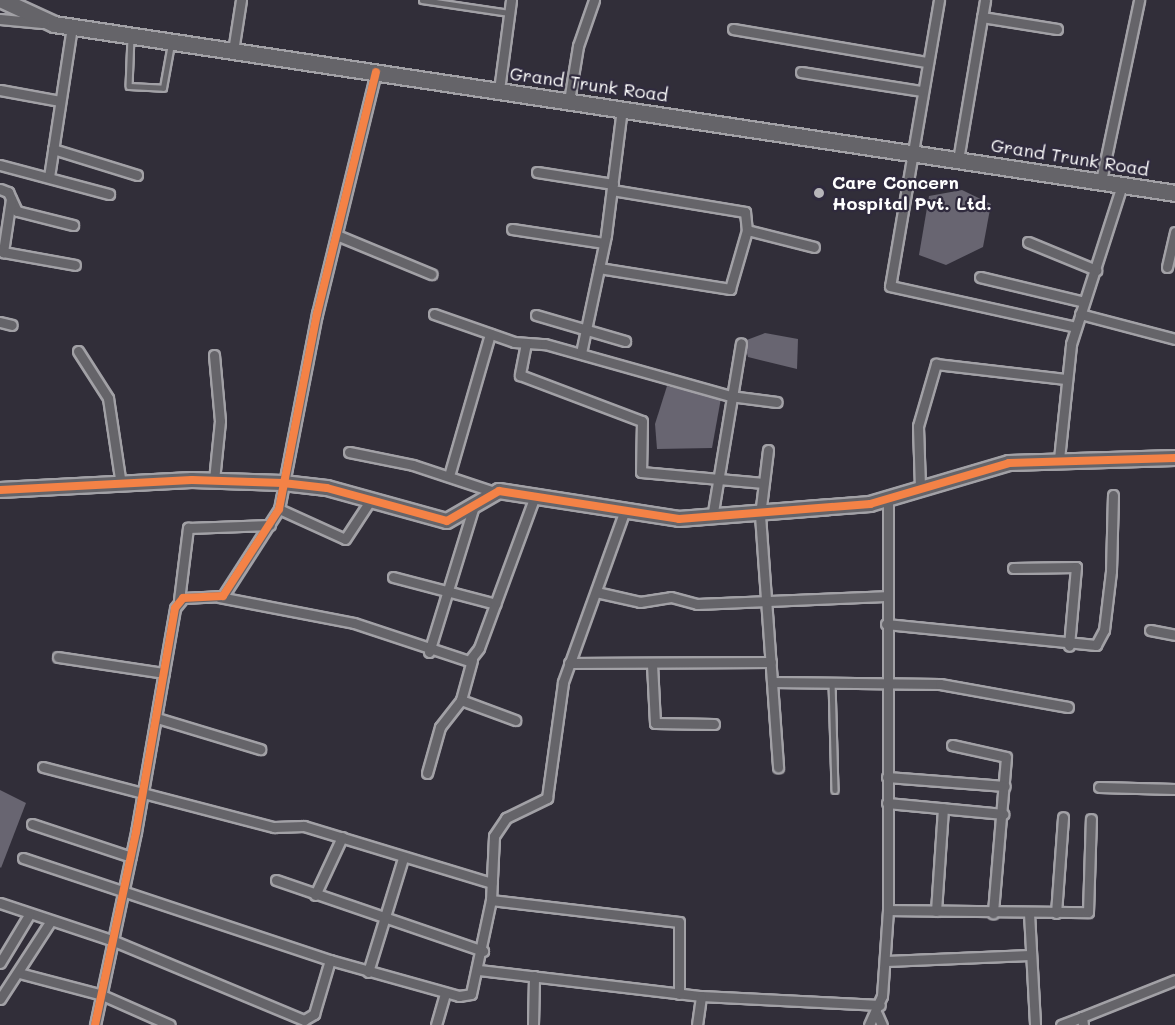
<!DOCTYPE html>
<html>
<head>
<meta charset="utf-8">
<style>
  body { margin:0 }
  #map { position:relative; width:1175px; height:1025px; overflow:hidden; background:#312e39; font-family:Mali,sans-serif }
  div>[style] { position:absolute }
  .water>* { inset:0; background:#686571 }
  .roads { filter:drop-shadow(2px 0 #a2a1a6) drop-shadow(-2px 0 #a2a1a6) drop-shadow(0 2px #a2a1a6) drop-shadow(0 -2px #a2a1a6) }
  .lane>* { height:4.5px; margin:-2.25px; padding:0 2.25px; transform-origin:2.25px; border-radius:2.25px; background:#656469 }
  .street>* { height:9px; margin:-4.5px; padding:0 4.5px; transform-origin:4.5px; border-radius:4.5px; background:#656469 }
  .secondary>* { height:14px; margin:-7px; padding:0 7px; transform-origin:7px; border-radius:7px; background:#656469 }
  .primary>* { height:15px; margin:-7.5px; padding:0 7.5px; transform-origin:7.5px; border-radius:7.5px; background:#656469 }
  .cycleway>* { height:8px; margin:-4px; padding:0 4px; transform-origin:4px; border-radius:4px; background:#f48246 }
  .dots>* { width:16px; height:16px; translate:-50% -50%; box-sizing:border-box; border:3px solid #2f2a3d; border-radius:50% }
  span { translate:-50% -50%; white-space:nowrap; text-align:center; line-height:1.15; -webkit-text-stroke:4.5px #2f2a3d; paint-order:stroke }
  .street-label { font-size:18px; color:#fff }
  .poi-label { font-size:18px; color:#fff; font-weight:700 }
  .left { translate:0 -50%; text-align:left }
</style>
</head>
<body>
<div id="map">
  <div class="water">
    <div style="clip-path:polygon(962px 190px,991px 204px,983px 247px,946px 265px,919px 255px,929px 196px)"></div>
    <div style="clip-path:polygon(765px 333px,798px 339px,797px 369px,748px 357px,744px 341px)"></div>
    <div style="clip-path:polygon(667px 386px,721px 398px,712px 448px,657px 449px,655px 424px)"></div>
    <div style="clip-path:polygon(0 790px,26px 803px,1px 868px,0 867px)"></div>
  </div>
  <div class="roads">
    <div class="lane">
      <div style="left:422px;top:0;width:88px;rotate:8.5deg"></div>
      <div style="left:131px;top:37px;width:49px;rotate:92.3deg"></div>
      <div style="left:129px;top:86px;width:34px;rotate:3deg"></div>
      <div style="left:163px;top:88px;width:45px;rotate:-79.7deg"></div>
      <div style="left:832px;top:682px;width:108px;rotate:88.4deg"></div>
    </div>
    <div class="street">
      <div style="left:939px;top:0;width:290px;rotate:99.7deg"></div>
      <div style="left:890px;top:286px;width:190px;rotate:12.4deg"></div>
      <div style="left:982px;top:17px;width:76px;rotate:9.1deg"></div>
      <div style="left:0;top:19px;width:42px;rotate:5.4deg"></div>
      <div style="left:733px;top:29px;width:196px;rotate:9.7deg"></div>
      <div style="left:233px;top:51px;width:52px;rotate:-81.1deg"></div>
      <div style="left:801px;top:72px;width:121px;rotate:9deg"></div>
      <div style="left:0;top:90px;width:61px;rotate:10.4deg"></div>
      <div style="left:499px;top:90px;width:91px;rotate:-82.4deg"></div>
      <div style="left:569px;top:101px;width:56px;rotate:-80.7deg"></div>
      <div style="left:578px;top:46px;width:49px;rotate:-70.8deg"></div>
      <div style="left:53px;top:149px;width:88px;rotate:17.2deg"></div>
      <div style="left:958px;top:160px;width:162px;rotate:-80.4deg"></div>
      <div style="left:0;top:165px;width:113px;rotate:14.9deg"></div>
      <div style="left:537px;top:172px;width:77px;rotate:9deg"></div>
      <div style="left:49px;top:177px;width:152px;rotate:-81.3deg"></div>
      <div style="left:1101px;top:181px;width:185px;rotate:-78.1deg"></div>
      <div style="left:0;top:189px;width:9px;rotate:21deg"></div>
      <div style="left:8px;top:192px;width:21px;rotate:65deg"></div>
      <div style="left:17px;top:211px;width:58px;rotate:14deg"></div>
      <div style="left:612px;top:190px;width:135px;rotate:9.4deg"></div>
      <div style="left:745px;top:212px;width:18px;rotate:84deg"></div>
      <div style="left:11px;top:199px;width:54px;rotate:98.6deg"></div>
      <div style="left:3px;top:252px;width:73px;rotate:10.2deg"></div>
      <div style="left:512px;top:229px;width:93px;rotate:8.7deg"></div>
      <div style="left:339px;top:236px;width:100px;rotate:22.4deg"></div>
      <div style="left:1028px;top:242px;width:74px;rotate:22.4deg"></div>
      <div style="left:1167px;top:267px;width:36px;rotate:-77deg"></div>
      <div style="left:599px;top:268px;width:133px;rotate:9.1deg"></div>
      <div style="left:730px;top:289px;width:61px;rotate:-73.9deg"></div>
      <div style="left:747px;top:230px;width:69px;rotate:14.2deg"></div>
      <div style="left:980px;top:277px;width:107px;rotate:13.5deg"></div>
      <div style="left:434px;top:314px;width:85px;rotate:19.3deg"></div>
      <div style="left:514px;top:342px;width:31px;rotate:4deg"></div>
      <div style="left:545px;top:344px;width:192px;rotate:15.7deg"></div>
      <div style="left:730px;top:396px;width:47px;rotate:7.3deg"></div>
      <div style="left:1080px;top:314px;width:98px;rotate:14.7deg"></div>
      <div style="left:536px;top:315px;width:93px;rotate:16.3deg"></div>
      <div style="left:0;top:322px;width:12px;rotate:14deg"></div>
      <div style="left:526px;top:343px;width:33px;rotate:101deg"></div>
      <div style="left:520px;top:375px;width:130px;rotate:20.7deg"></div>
      <div style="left:642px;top:421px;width:51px;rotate:91.1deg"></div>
      <div style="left:641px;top:472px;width:123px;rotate:5.1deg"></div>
      <div style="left:78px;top:351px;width:56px;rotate:57.4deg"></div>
      <div style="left:108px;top:398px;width:88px;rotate:81.5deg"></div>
      <div style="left:581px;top:353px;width:121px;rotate:-78deg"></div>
      <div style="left:606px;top:235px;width:127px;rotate:-82.8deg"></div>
      <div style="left:214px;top:355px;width:66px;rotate:84.8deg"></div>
      <div style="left:220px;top:421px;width:59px;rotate:95.8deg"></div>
      <div style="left:768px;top:450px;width:65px;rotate:97deg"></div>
      <div style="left:760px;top:515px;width:253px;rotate:85.9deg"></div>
      <div style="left:349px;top:452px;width:65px;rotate:11.5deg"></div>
      <div style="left:413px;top:465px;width:85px;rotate:18.4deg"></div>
      <div style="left:1059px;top:459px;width:116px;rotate:-84deg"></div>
      <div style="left:1071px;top:344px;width:167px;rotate:-72.2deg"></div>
      <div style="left:449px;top:476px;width:148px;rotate:-73.9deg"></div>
      <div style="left:920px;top:487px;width:61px;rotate:-91.9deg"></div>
      <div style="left:918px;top:426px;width:65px;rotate:-73.8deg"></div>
      <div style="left:936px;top:364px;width:130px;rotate:6.6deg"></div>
      <div style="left:279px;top:509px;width:72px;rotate:24.4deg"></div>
      <div style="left:345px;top:539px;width:45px;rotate:-56.7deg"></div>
      <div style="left:712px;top:518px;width:177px;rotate:-80.6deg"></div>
      <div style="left:1013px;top:568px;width:63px;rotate:-0.9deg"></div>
      <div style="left:1076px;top:567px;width:79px;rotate:95.1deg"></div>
      <div style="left:393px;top:577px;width:106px;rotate:14.7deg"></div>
      <div style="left:596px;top:592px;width:45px;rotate:12.8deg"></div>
      <div style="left:640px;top:602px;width:31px;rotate:-9deg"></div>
      <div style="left:671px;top:597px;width:27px;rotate:15deg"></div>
      <div style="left:697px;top:604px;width:188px;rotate:-2.4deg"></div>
      <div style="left:219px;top:597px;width:137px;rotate:10.9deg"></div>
      <div style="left:354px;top:623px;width:121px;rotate:18.3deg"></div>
      <div style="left:469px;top:661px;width:16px;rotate:-52deg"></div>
      <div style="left:479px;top:648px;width:162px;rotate:-69.8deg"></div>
      <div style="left:179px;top:600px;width:73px;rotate:-82.9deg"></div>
      <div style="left:188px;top:528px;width:82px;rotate:-2.1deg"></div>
      <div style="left:886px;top:624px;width:211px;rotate:5.7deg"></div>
      <div style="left:1096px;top:645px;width:17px;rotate:-62deg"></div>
      <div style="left:1104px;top:630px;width:59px;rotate:-83.2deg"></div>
      <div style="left:1111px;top:571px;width:76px;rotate:-88.5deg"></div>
      <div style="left:1150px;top:630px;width:25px;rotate:11deg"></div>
      <div style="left:429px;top:652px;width:153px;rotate:-72.9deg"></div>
      <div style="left:58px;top:657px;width:107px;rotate:8.6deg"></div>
      <div style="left:472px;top:660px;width:41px;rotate:105.4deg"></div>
      <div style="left:461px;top:700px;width:58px;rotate:20.3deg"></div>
      <div style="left:569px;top:663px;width:202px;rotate:-0.3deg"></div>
      <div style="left:652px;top:664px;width:59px;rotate:87.1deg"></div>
      <div style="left:655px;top:723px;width:59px;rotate:1deg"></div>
      <div style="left:772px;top:682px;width:168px;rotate:0.7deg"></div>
      <div style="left:940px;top:684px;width:130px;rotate:10.2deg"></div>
      <div style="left:157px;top:718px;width:108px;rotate:16.8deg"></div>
      <div style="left:952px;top:745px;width:55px;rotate:12.5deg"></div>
      <div style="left:1006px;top:757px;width:157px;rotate:94.8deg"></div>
      <div style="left:43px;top:767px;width:239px;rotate:14.6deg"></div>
      <div style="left:274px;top:827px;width:30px;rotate:-2deg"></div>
      <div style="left:304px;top:826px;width:196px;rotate:16.9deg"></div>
      <div style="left:427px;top:773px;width:48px;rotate:-74.2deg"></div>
      <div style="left:440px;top:727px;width:34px;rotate:-52deg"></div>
      <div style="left:887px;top:777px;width:118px;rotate:4.4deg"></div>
      <div style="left:1099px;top:787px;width:76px;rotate:1.5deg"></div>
      <div style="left:887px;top:803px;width:117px;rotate:5.4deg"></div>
      <div style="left:32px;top:824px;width:104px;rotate:18.4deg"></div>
      <div style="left:23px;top:858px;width:324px;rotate:18.4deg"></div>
      <div style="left:330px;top:960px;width:134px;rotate:15.6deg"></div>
      <div style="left:459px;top:996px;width:12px;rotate:-9deg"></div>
      <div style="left:471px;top:994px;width:96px;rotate:-78deg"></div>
      <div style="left:491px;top:900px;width:64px;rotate:-87.3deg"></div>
      <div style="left:494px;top:836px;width:22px;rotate:-56deg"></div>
      <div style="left:506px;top:818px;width:46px;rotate:-26deg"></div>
      <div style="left:547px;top:798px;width:117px;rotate:-82.1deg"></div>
      <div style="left:563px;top:682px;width:180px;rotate:-70.2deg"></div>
      <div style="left:276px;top:880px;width:219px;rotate:18.9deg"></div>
      <div style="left:315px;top:895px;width:64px;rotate:-65deg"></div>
      <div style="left:491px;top:900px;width:189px;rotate:6.7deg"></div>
      <div style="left:679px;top:922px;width:72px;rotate:90deg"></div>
      <div style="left:0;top:903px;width:120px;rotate:18.4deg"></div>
      <div style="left:114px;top:941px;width:206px;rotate:22.6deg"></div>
      <div style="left:304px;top:1020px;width:12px;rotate:-31deg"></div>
      <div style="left:314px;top:1014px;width:56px;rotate:-73.5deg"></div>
      <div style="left:888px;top:910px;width:200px;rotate:0.6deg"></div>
      <div style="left:1088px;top:912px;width:93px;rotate:-88.2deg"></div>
      <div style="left:936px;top:911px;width:103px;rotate:-86.1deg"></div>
      <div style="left:1029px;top:913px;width:112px;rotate:86.9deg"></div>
      <div style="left:1056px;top:913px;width:96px;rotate:-85.8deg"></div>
      <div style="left:885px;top:961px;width:146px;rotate:-2.4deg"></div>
      <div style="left:0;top:963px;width:56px;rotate:-58.9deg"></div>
      <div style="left:479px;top:970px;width:224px;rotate:6.7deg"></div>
      <div style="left:701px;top:996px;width:179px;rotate:2.9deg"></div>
      <div style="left:368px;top:972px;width:119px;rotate:-72.9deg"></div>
      <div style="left:19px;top:973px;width:86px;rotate:14.8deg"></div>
      <div style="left:102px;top:995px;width:74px;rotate:23.8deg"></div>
      <div style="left:0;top:999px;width:92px;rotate:-57deg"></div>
      <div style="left:877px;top:1014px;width:12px;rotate:66deg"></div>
      <div style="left:95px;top:1025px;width:197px;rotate:-78deg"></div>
      <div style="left:136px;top:832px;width:227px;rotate:-80.1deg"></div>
      <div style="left:175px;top:608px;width:13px;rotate:-51deg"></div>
      <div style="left:183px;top:598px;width:40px;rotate:-2.9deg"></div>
      <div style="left:223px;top:596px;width:103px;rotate:-57.2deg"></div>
      <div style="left:279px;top:509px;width:199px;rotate:-79deg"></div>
      <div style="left:317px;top:314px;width:249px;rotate:-76.3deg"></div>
      <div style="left:436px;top:1025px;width:33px;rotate:-74deg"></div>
      <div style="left:533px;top:1025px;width:49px;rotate:-88.8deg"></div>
      <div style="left:697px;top:1025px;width:29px;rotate:-82deg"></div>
      <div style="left:869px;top:1025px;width:32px;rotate:-66deg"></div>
      <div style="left:882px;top:996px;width:86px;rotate:-86deg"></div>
      <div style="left:888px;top:910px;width:412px;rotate:-90deg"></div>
      <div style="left:1061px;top:1025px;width:22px;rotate:-21deg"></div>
      <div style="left:1083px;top:1025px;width:8px;rotate:-97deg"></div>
      <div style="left:1082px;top:1017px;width:100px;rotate:-21.7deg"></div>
    </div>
    <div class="secondary">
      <div style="left:0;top:490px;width:192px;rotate:-3deg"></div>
      <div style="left:192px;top:480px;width:91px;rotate:1.9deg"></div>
      <div style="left:283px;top:483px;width:44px;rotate:6.5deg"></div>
      <div style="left:327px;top:488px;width:124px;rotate:15.4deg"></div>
      <div style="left:447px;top:521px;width:60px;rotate:-30deg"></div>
      <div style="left:499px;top:491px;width:182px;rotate:8.8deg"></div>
      <div style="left:679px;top:519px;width:192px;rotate:-4.5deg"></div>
      <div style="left:870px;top:504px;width:145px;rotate:-16.4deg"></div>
      <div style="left:1009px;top:463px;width:166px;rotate:-1.7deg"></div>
    </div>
    <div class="primary">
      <div style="left:2px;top:0;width:57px;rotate:24.8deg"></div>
      <div style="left:54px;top:24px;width:1134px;rotate:8.57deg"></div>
    </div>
  </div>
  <div class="cycleway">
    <div style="left:0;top:490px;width:192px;rotate:-3deg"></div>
    <div style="left:192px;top:480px;width:91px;rotate:1.9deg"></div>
    <div style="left:283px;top:483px;width:44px;rotate:6.5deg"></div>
    <div style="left:327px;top:488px;width:124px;rotate:15.4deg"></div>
    <div style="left:447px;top:521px;width:60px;rotate:-30deg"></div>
    <div style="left:499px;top:491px;width:182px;rotate:8.8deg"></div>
    <div style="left:679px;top:519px;width:192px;rotate:-4.5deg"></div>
    <div style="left:870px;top:504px;width:145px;rotate:-16.4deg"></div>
    <div style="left:1009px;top:463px;width:166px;rotate:-1.7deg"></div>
    <div style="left:95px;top:1025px;width:197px;rotate:-78deg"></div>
    <div style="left:136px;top:832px;width:227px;rotate:-80.1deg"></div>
    <div style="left:175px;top:608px;width:13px;rotate:-51deg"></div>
    <div style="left:183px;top:598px;width:40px;rotate:-2.9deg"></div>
    <div style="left:223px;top:596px;width:103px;rotate:-57.2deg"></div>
    <div style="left:279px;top:509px;width:199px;rotate:-79deg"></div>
    <div style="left:317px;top:314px;width:249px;rotate:-76.3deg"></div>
  </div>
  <div class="dots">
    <div style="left:819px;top:193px;background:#b7b6ba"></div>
  </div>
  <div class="street-label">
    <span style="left:589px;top:84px;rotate:8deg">Grand Trunk Road</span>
    <span style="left:1070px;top:157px;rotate:9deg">Grand Trunk Road</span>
  </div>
  <div class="poi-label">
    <span class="left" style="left:832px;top:193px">Care Concern<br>Hospital Pvt. Ltd.</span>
  </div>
</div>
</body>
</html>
